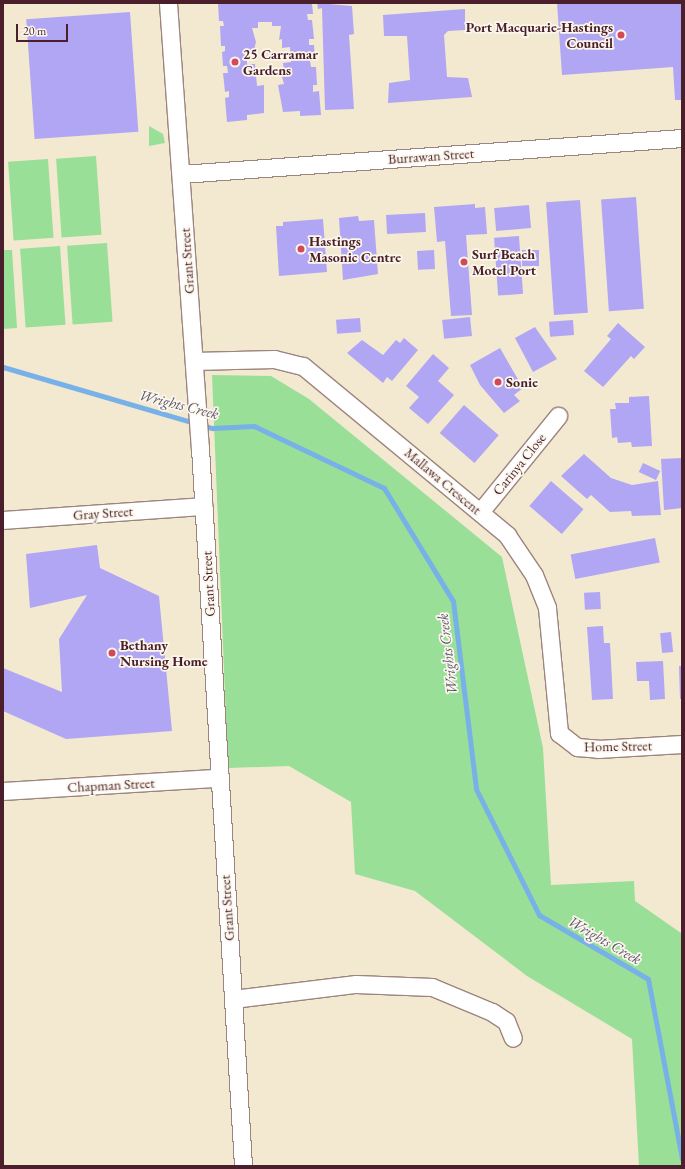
<!DOCTYPE html>
<html>
<head>
<meta charset="utf-8">
<style>
  body { margin:0 }
  #map { position:relative; width:685px; height:1169px; overflow:hidden; background:#f2e9d0; font-family:"EB Garamond",serif }
  div>[style] { position:absolute }
  .green>* { inset:0; background:#99df97; transform-origin:0 0 }
  .stream>* { height:5px; margin:-2.5px; padding:0 2.5px; transform-origin:2.5px; border-radius:2.5px; background:#78b1e8 }
  .building>* { inset:0; background:#b1a6f3; transform-origin:0 0 }
  .roads { filter:drop-shadow(1px 0 #9e847e) drop-shadow(-1px 0 #9e847e) drop-shadow(0 1px #9e847e) drop-shadow(0 -1px #9e847e) }
  .minor>* { height:17px; margin:-8.5px; padding:0 8.5px; transform-origin:8.5px; border-radius:8.5px; background:#fff }
  .dots>* { width:11px; height:11px; translate:-50% -50%; box-sizing:border-box; border:2px solid #fbf7ec; border-radius:50% }
  span { translate:-50% -50%; white-space:nowrap; text-align:center; line-height:1.15; -webkit-text-stroke:3.5px #fbf7ec; paint-order:stroke }
  .poi-label { font-size:14px; color:#4a1f2b; font-weight:700 }
  .right { translate:-100% -50%; text-align:right }
  .left { translate:0 -50%; text-align:left }
  .street-label { font-size:14px; color:#4a1f2b }
  .water-label { font-size:15px; color:#5a526d; font-style:italic }
  .frame { position:absolute; inset:0; border:4px solid #4a1f2b; pointer-events:none }
  .scale { position:absolute; left:16px; top:24px; width:52px; height:18px; box-sizing:border-box; border:2px solid #4a1f2b; border-top:0; padding-left:5px; font-size:12px; line-height:14px; white-space:nowrap; color:#4a1f2b; -webkit-text-stroke:3px #fbf7ec; paint-order:stroke }
</style>
</head>
<body>
<div id="map">
  <div class="green">
    <div style="clip-path:polygon(149px 126px,163px 134px,165px 143px,149px 146px)"></div>
    <div style="left:96px;top:156px;width:79px;height:40px;rotate:86deg"></div>
    <div style="left:48px;top:159px;width:79px;height:40px;rotate:86deg"></div>
    <div style="left:107px;top:243px;width:79px;height:40px;rotate:86deg"></div>
    <div style="left:60px;top:246px;width:79px;height:40px;rotate:86deg"></div>
    <div style="clip-path:polygon(3px 250px,12px 250px,17px 328px,3px 329px)"></div>
    <div style="clip-path:polygon(212px 375px,271px 376px,309px 399px,502px 557px,543px 748px,551px 885px,634px 881px,635px 901px,681px 933px,682px 1166px,639px 1166px,632px 1039px,527px 976px,415px 891px,355px 874px,351px 802px,289px 766px,228px 768px)"></div>
  </div>
  <div class="stream">
    <div style="left:3px;top:367px;width:218px;rotate:16.3deg"></div>
    <div style="left:212px;top:428px;width:42px;rotate:-2.7deg"></div>
    <div style="left:254px;top:426px;width:144px;rotate:25.5deg"></div>
    <div style="left:384px;top:488px;width:132px;rotate:58.6deg"></div>
    <div style="left:453px;top:601px;width:189px;rotate:83deg"></div>
    <div style="left:476px;top:789px;width:141px;rotate:63.4deg"></div>
    <div style="left:539px;top:915px;width:126px;rotate:30.4deg"></div>
    <div style="left:648px;top:979px;width:183px;rotate:79.3deg"></div>
  </div>
  <div class="building">
    <div style="clip-path:polygon(218px 3px,312px 3px,313px 14px,307px 14px,308px 20px,312px 20px,314px 39px,309px 39px,309px 45px,314px 45px,315px 60px,310px 61px,311px 67px,316px 67px,317px 85px,313px 85px,313px 92px,319px 91px,321px 115px,300px 116px,300px 111px,283px 112px,278px 85px,284px 84px,280px 70px,284px 70px,283px 63px,291px 62px,290px 47px,282px 48px,282px 39px,279px 40px,281px 26px,272px 26px,272px 22px,258px 22px,258px 28px,252px 28px,256px 42px,254px 50px,247px 50px,247px 64px,255px 64px,257px 86px,264px 85px,264px 113px,247px 115px,247px 120px,227px 122px,225px 98px,229px 97px,229px 91px,225px 92px,223px 73px,228px 73px,227px 66px,223px 66px,222px 52px,225px 51px,225px 46px,221px 46px,220px 26px,224px 26px,223px 21px,219px 21px)"></div>
    <div style="clip-path:polygon(317px 3px,352px 6px,354px 34px,349px 35px,354px 109px,325px 110px,322px 8px,318px 9px)"></div>
    <div style="clip-path:polygon(557px 3px,682px 3px,682px 100px,675px 100px,673px 67px,562px 75px)"></div>
    <div style="clip-path:polygon(465px 9px,465px 30px,448px 31px,444px 35px,447px 77px,468px 78px,472px 97px,388px 103px,389px 83px,410px 80px,407px 36px,384px 36px,383px 15px)"></div>
    <div style="left:130px;top:12px;width:120px;height:104px;rotate:86deg"></div>
    <div style="left:636px;top:197px;width:112px;height:35px;rotate:86deg"></div>
    <div style="left:580px;top:200px;width:113px;height:34px;rotate:86deg"></div>
    <div style="clip-path:polygon(475px 204px,475px 208px,485px 207px,487px 234px,466px 235px,472px 315px,451px 316px,445px 241px,437px 242px,434px 207px)"></div>
    <div style="left:529px;top:205px;width:23px;height:35px;rotate:85deg"></div>
    <div style="left:425px;top:213px;width:19px;height:39px;rotate:87deg"></div>
    <div style="clip-path:polygon(358px 216px,359px 221px,374px 220px,378px 274px,343px 280px,339px 218px)"></div>
    <div style="clip-path:polygon(323px 219px,327px 272px,279px 276px,276px 226px,283px 226px,283px 222px)"></div>
    <div style="left:519px;top:236px;width:58px;height:25px;rotate:86deg"></div>
    <div style="left:434px;top:250px;width:19px;height:17px;rotate:87deg"></div>
    <div style="left:522px;top:250px;width:17px;height:16px"></div>
    <div style="left:470px;top:317px;width:19px;height:28px;rotate:84deg"></div>
    <div style="left:360px;top:318px;width:14px;height:24px;rotate:86deg"></div>
    <div style="left:573px;top:320px;width:15px;height:24px;rotate:86deg"></div>
    <div style="clip-path:polygon(618px 323px,645px 347px,634px 359px,631px 356px,603px 387px,584px 371px,611px 339px,607px 336px)"></div>
    <div style="clip-path:polygon(535px 327px,557px 359px,533px 372px,515px 338px)"></div>
    <div style="clip-path:polygon(404px 338px,418px 350px,392px 381px,387px 377px,383px 383px,347px 353px,362px 340px,383px 355px,396px 340px,400px 343px)"></div>
    <div style="clip-path:polygon(500px 348px,523px 388px,514px 395px,520px 401px,504px 413px,480px 385px,470px 365px)"></div>
    <div style="clip-path:polygon(433px 354px,449px 368px,438px 381px,454px 395px,428px 424px,409px 408px,419px 397px,406px 386px)"></div>
    <div style="clip-path:polygon(649px 396px,652px 446px,632px 447px,631px 442px,618px 443px,617px 437px,612px 438px,610px 409px,616px 409px,615px 403px,629px 403px,629px 397px)"></div>
    <div style="left:464px;top:405px;width:46px;height:37px;rotate:41deg"></div>
    <div style="clip-path:polygon(584px 454px,611px 478px,632px 485px,658px 481px,661px 515px,632px 516px,631px 511px,610px 512px,591px 495px,587px 499px,561px 476px)"></div>
    <div style="clip-path:polygon(682px 458px,682px 508px,664px 510px,661px 459px)"></div>
    <div style="left:643px;top:463px;width:19px;height:10px;rotate:25deg"></div>
    <div style="left:551px;top:481px;width:43px;height:33px;rotate:41deg"></div>
    <div style="left:655px;top:538px;width:25px;height:86px;rotate:79deg"></div>
    <div style="clip-path:polygon(97px 545px,100px 568px,159px 596px,172px 731px,66px 739px,3px 711px,3px 668px,62px 692px,59px 639px,87px 595px,30px 608px,26px 554px)"></div>
    <div style="left:600px;top:592px;width:17px;height:16px;rotate:87deg"></div>
    <div style="clip-path:polygon(603px 626px,604px 643px,610px 643px,613px 699px,592px 700px,587px 627px)"></div>
    <div style="left:671px;top:632px;width:20px;height:11px;rotate:84deg"></div>
    <div style="clip-path:polygon(663px 661px,665px 699px,650px 700px,649px 681px,637px 681px,636px 662px)"></div>
    <div style="clip-path:polygon(679px 666px,682px 666px,682px 699px,680px 699px)"></div>
  </div>
  <div class="roads">
    <div class="minor">
      <div style="left:168px;top:3px;width:446px;rotate:85.9deg"></div>
      <div style="left:200px;top:448px;width:719px;rotate:86.57deg"></div>
      <div style="left:181px;top:174px;width:502px;rotate:-4.11deg"></div>
      <div style="left:194px;top:361px;width:80px;rotate:-1.4deg"></div>
      <div style="left:274px;top:359px;width:30px;rotate:14deg"></div>
      <div style="left:303px;top:366px;width:265px;rotate:39.6deg"></div>
      <div style="left:507px;top:535px;width:48px;rotate:56deg"></div>
      <div style="left:534px;top:575px;width:35px;rotate:68deg"></div>
      <div style="left:547px;top:608px;width:126px;rotate:84.5deg"></div>
      <div style="left:559px;top:733px;width:23px;rotate:38deg"></div>
      <div style="left:577px;top:747px;width:21px;rotate:5deg"></div>
      <div style="left:598px;top:749px;width:84px;rotate:-3.4deg"></div>
      <div style="left:480px;top:512px;width:124px;rotate:-50.9deg"></div>
      <div style="left:3px;top:520px;width:201px;rotate:-4deg"></div>
      <div style="left:3px;top:791px;width:215px;rotate:-3.5deg"></div>
      <div style="left:233px;top:999px;width:124px;rotate:-7deg"></div>
      <div style="left:356px;top:984px;width:76px;rotate:2.3deg"></div>
      <div style="left:432px;top:987px;width:65px;rotate:22.6deg"></div>
      <div style="left:492px;top:1012px;width:17px;rotate:33deg"></div>
      <div style="left:506px;top:1021px;width:18px;rotate:68deg"></div>
    </div>
  </div>
  <div class="dots">
    <div style="left:621px;top:35px;background:#d1495b"></div>
    <div style="left:235px;top:62px;background:#d1495b"></div>
    <div style="left:301px;top:249px;background:#d1495b"></div>
    <div style="left:464px;top:262px;background:#d1495b"></div>
    <div style="left:498px;top:382px;background:#d1495b"></div>
    <div style="left:112px;top:653px;background:#d1495b"></div>
  </div>
  <div class="poi-label">
    <span class="right" style="left:613px;top:35px">Port Macquarie-Hastings<br>Council</span>
    <span class="left" style="left:243px;top:62px">25 Carramar<br>Gardens</span>
    <span class="left" style="left:309px;top:249px">Hastings<br>Masonic Centre</span>
    <span class="left" style="left:472px;top:262px">Surf Beach<br>Motel Port</span>
    <span class="left" style="left:506px;top:382px">Sonie</span>
    <span class="left" style="left:120px;top:653px">Bethany<br>Nursing Home</span>
  </div>
  <div class="street-label">
    <span style="left:431px;top:156px;rotate:-4deg">Burrawan Street</span>
    <span style="left:187px;top:261px;rotate:-94deg">Grant Street</span>
    <span style="left:519px;top:464px;rotate:-51deg">Carinya Close</span>
    <span style="left:443px;top:481px;rotate:40deg">Mallawa Crescent</span>
    <span style="left:103px;top:513px;rotate:-4deg">Gray Street</span>
    <span style="left:208px;top:584px;rotate:-93deg">Grant Street</span>
    <span style="left:618px;top:746px;rotate:-1deg">Home Street</span>
    <span style="left:111px;top:785px;rotate:-3deg">Chapman Street</span>
    <span style="left:227px;top:908px;rotate:-94deg">Grant Street</span>
  </div>
  <div class="water-label">
    <span style="left:179px;top:404px;rotate:14deg">Wrights Creek</span>
    <span style="left:447px;top:654px;rotate:-97deg">Wrights Creek</span>
    <span style="left:605px;top:940px;rotate:30deg">Wrights Creek</span>
  </div>
  <div class="frame"></div>
  <div class="scale">20 m</div>
</div>
</body>
</html>
